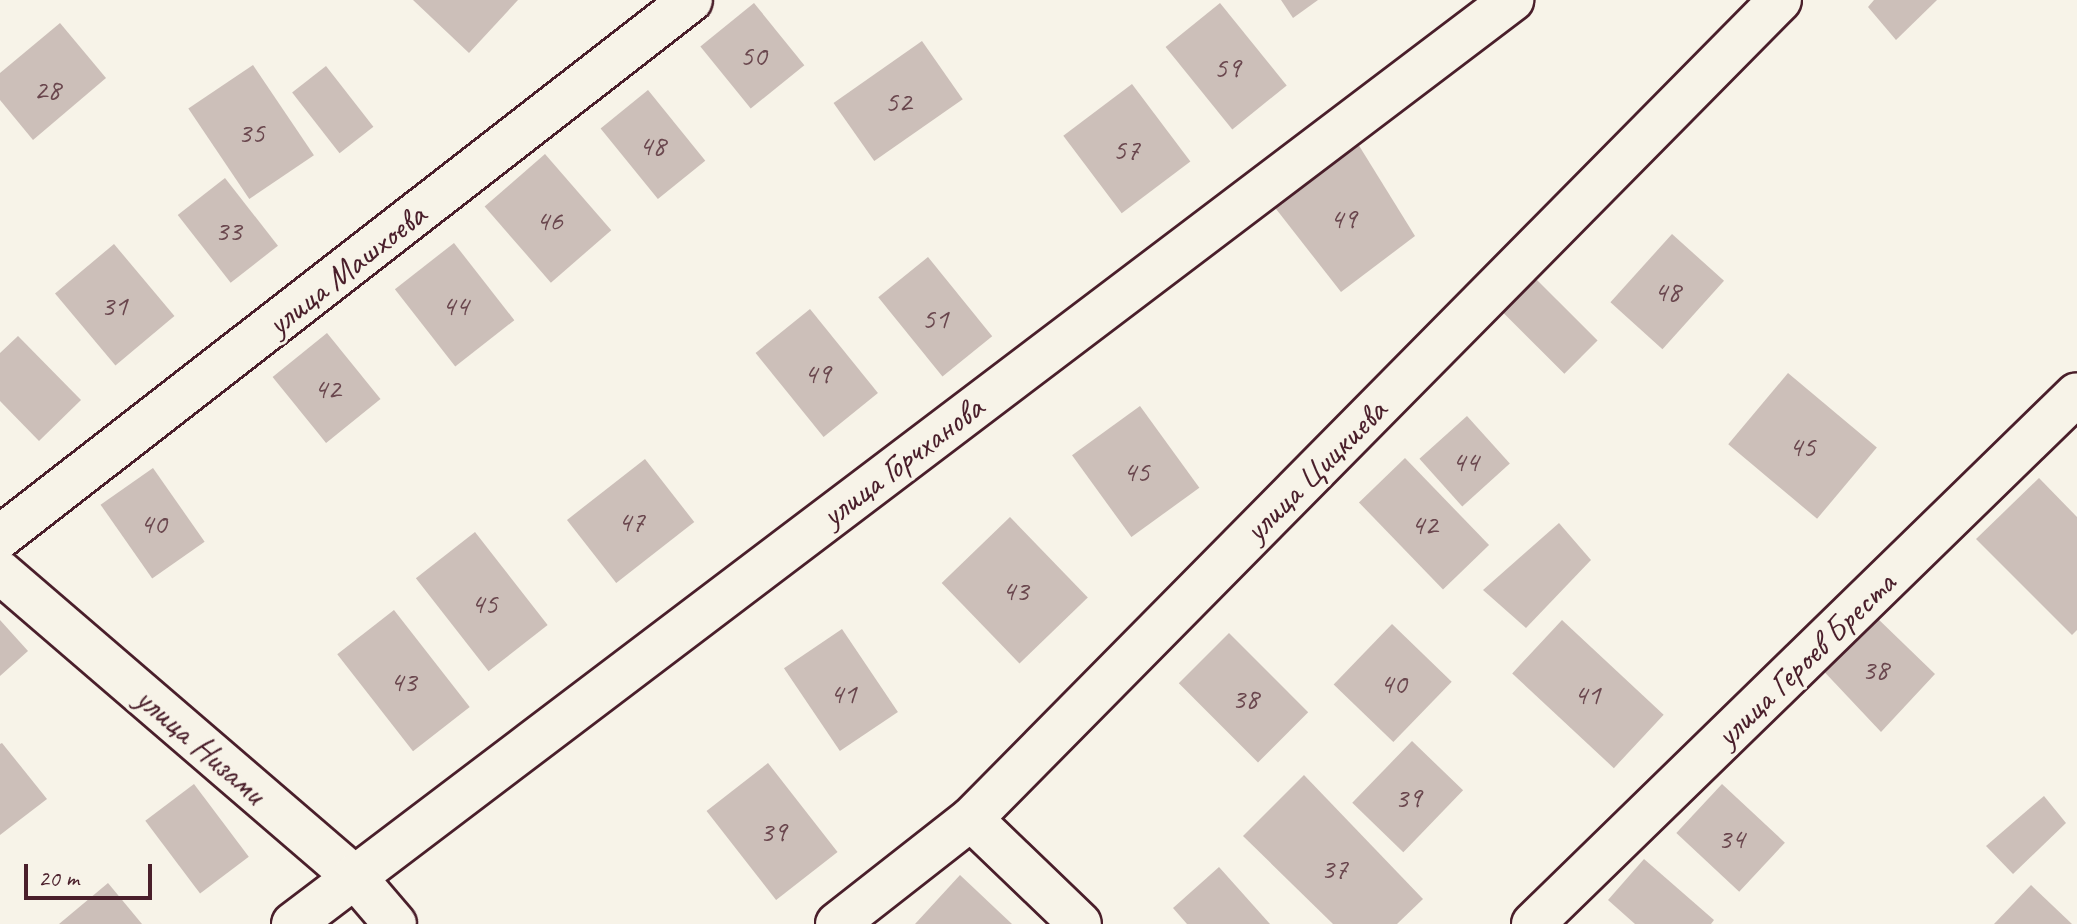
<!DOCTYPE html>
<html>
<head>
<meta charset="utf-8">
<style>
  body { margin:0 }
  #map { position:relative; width:2077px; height:924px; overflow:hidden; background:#f7f3e8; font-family:Caveat,sans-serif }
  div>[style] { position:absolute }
  .building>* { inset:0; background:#ccbfb9; transform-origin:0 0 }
  .roads { filter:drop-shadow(2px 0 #4a1f2b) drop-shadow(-2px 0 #4a1f2b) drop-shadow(0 2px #4a1f2b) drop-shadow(0 -2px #4a1f2b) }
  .minor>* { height:42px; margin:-21px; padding:0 21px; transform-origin:21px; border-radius:21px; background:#f7f3e8 }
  span { translate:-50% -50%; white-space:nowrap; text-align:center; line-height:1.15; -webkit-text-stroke:6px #f7f3e8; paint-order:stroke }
  .number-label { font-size:30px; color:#6a474e }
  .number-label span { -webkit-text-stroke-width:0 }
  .street-label { font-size:34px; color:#4a1f2b }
  .scale { position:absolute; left:24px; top:864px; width:128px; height:36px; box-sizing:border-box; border:4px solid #4a1f2b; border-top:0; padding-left:10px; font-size:24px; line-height:28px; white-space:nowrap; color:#4a1f2b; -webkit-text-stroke:6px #f7f3e8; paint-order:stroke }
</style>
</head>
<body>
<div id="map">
  <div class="building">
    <div style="clip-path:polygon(413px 0,518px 0,469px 53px)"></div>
    <div style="clip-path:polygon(1281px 0,1318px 0,1293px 18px)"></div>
    <div style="clip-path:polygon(1874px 0,1937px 0,1896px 40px,1868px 7px)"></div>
    <div style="left:754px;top:3px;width:80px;height:69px;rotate:51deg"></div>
    <div style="left:1220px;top:3px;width:106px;height:70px;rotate:51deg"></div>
    <div style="clip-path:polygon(60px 23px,106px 78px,33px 140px,0 100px,0 73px)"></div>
    <div style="left:922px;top:41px;width:71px;height:108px;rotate:55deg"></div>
    <div style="left:253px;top:65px;width:109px;height:78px;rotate:56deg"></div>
    <div style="left:326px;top:66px;width:77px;height:43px;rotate:52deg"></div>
    <div style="left:1132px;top:84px;width:97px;height:86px;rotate:53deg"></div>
    <div style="left:648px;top:90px;width:91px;height:61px;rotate:51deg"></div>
    <div style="clip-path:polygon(1358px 144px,1415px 236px,1341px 292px,1269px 200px)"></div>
    <div style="left:545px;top:154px;width:101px;height:80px;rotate:49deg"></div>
    <div style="left:225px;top:178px;width:86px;height:60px;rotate:52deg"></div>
    <div style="left:1672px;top:234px;width:70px;height:92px;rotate:42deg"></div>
    <div style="left:454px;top:243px;width:98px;height:75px;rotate:52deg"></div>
    <div style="left:114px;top:244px;width:94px;height:77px;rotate:50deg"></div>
    <div style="left:928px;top:257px;width:102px;height:64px;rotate:51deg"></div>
    <div style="left:1529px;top:272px;width:97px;height:47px;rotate:45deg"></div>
    <div style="left:810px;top:309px;width:108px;height:70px;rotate:51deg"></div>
    <div style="left:327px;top:333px;width:85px;height:70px;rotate:51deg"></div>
    <div style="clip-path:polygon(18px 336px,81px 400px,39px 441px,0 401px,0 353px)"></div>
    <div style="left:1788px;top:373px;width:116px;height:93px;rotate:40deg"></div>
    <div style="left:1140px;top:406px;width:101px;height:84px;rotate:54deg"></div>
    <div style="left:1467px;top:416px;width:64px;height:64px;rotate:48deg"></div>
    <div style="left:1405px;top:458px;width:121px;height:64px;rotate:46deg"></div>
    <div style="left:645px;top:459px;width:80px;height:99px;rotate:52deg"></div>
    <div style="left:153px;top:468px;width:90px;height:64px;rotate:55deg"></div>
    <div style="clip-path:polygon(2039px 478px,2077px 517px,2077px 630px,2072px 635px,1976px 539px)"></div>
    <div style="left:1010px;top:517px;width:112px;height:95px;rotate:46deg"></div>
    <div style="clip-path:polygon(1559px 523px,1591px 560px,1526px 628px,1483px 590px)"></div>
    <div style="left:475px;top:532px;width:118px;height:75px;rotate:52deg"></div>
    <div style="left:394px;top:610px;width:123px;height:72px;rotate:52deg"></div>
    <div style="clip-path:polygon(1874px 615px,1935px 674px,1881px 732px,1816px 663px)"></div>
    <div style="clip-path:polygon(0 620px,28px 651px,0 676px)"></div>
    <div style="left:1562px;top:620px;width:139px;height:73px;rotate:43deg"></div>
    <div style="left:1392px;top:624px;width:83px;height:84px;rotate:44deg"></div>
    <div style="left:842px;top:629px;width:100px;height:70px;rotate:56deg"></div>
    <div style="left:1229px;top:633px;width:112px;height:71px;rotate:45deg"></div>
    <div style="left:1412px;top:741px;width:71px;height:86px;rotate:44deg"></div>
    <div style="clip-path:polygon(2px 743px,47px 799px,0 835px,0 744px)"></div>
    <div style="left:768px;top:763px;width:113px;height:78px;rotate:52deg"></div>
    <div style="clip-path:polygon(1304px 775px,1423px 899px,1397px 924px,1333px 924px,1243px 836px)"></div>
    <div style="left:194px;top:784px;width:91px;height:61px;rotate:53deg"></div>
    <div style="left:1722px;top:784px;width:86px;height:67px;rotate:43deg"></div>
    <div style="clip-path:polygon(2044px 796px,2066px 823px,2013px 874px,1986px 846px)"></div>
    <div style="clip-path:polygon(1644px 859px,1714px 920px,1711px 924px,1635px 924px,1608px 900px)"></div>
    <div style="clip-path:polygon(1219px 867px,1270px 924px,1187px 924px,1173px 908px)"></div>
    <div style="clip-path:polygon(960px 875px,1012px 924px,915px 924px)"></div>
    <div style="clip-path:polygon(108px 883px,142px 924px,59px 924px)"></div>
    <div style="clip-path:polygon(2031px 885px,2072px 924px,1994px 924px)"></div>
  </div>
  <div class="roads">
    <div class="minor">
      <div style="left:0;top:537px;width:875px;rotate:-37.85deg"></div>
      <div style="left:0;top:572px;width:467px;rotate:40.7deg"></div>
      <div style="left:354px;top:876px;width:63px;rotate:49.5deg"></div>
      <div style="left:971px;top:819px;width:151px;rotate:43.9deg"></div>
      <div style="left:293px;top:924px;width:1530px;rotate:-37.16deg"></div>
      <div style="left:837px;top:924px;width:170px;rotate:-38.1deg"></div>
      <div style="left:971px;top:819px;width:1151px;rotate:-45.35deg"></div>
      <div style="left:1533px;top:924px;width:759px;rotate:-44.25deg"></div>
    </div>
  </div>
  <div class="number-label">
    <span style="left:753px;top:55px">50</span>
    <span style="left:1227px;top:67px">59</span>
    <span style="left:47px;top:89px">28</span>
    <span style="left:898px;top:101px">52</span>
    <span style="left:251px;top:132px">35</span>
    <span style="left:652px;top:145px">48</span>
    <span style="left:1126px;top:149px">57</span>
    <span style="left:1343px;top:218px">49</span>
    <span style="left:549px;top:220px">46</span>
    <span style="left:228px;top:230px">33</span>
    <span style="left:1667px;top:291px">48</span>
    <span style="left:114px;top:305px">31</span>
    <span style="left:455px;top:305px">44</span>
    <span style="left:935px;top:318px">51</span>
    <span style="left:817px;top:373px">49</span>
    <span style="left:327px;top:388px">42</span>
    <span style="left:1802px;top:446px">45</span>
    <span style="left:1465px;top:461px">44</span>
    <span style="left:1136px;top:471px">45</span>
    <span style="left:631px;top:521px">47</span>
    <span style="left:153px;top:523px">40</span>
    <span style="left:1424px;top:524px">42</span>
    <span style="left:1015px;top:590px">43</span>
    <span style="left:484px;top:603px">45</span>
    <span style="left:1875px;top:669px">38</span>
    <span style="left:403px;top:681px">43</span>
    <span style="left:1393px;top:683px">40</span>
    <span style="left:843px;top:693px">41</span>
    <span style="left:1587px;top:694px">41</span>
    <span style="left:1245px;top:698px">38</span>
    <span style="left:1408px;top:797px">39</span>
    <span style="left:773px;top:831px">39</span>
    <span style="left:1731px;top:838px">34</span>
    <span style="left:1334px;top:868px">37</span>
  </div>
  <div class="street-label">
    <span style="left:346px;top:269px;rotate:-38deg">улица Машхоева</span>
    <span style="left:902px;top:461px;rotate:-37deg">улица Горчханова</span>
    <span style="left:1315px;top:470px;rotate:-45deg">улица Цицкиева</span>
    <span style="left:1805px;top:659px;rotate:-44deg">улица Героев Бреста</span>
    <span style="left:201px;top:745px;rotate:41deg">улица Низами</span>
  </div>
  <div class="scale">20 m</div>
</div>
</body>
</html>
